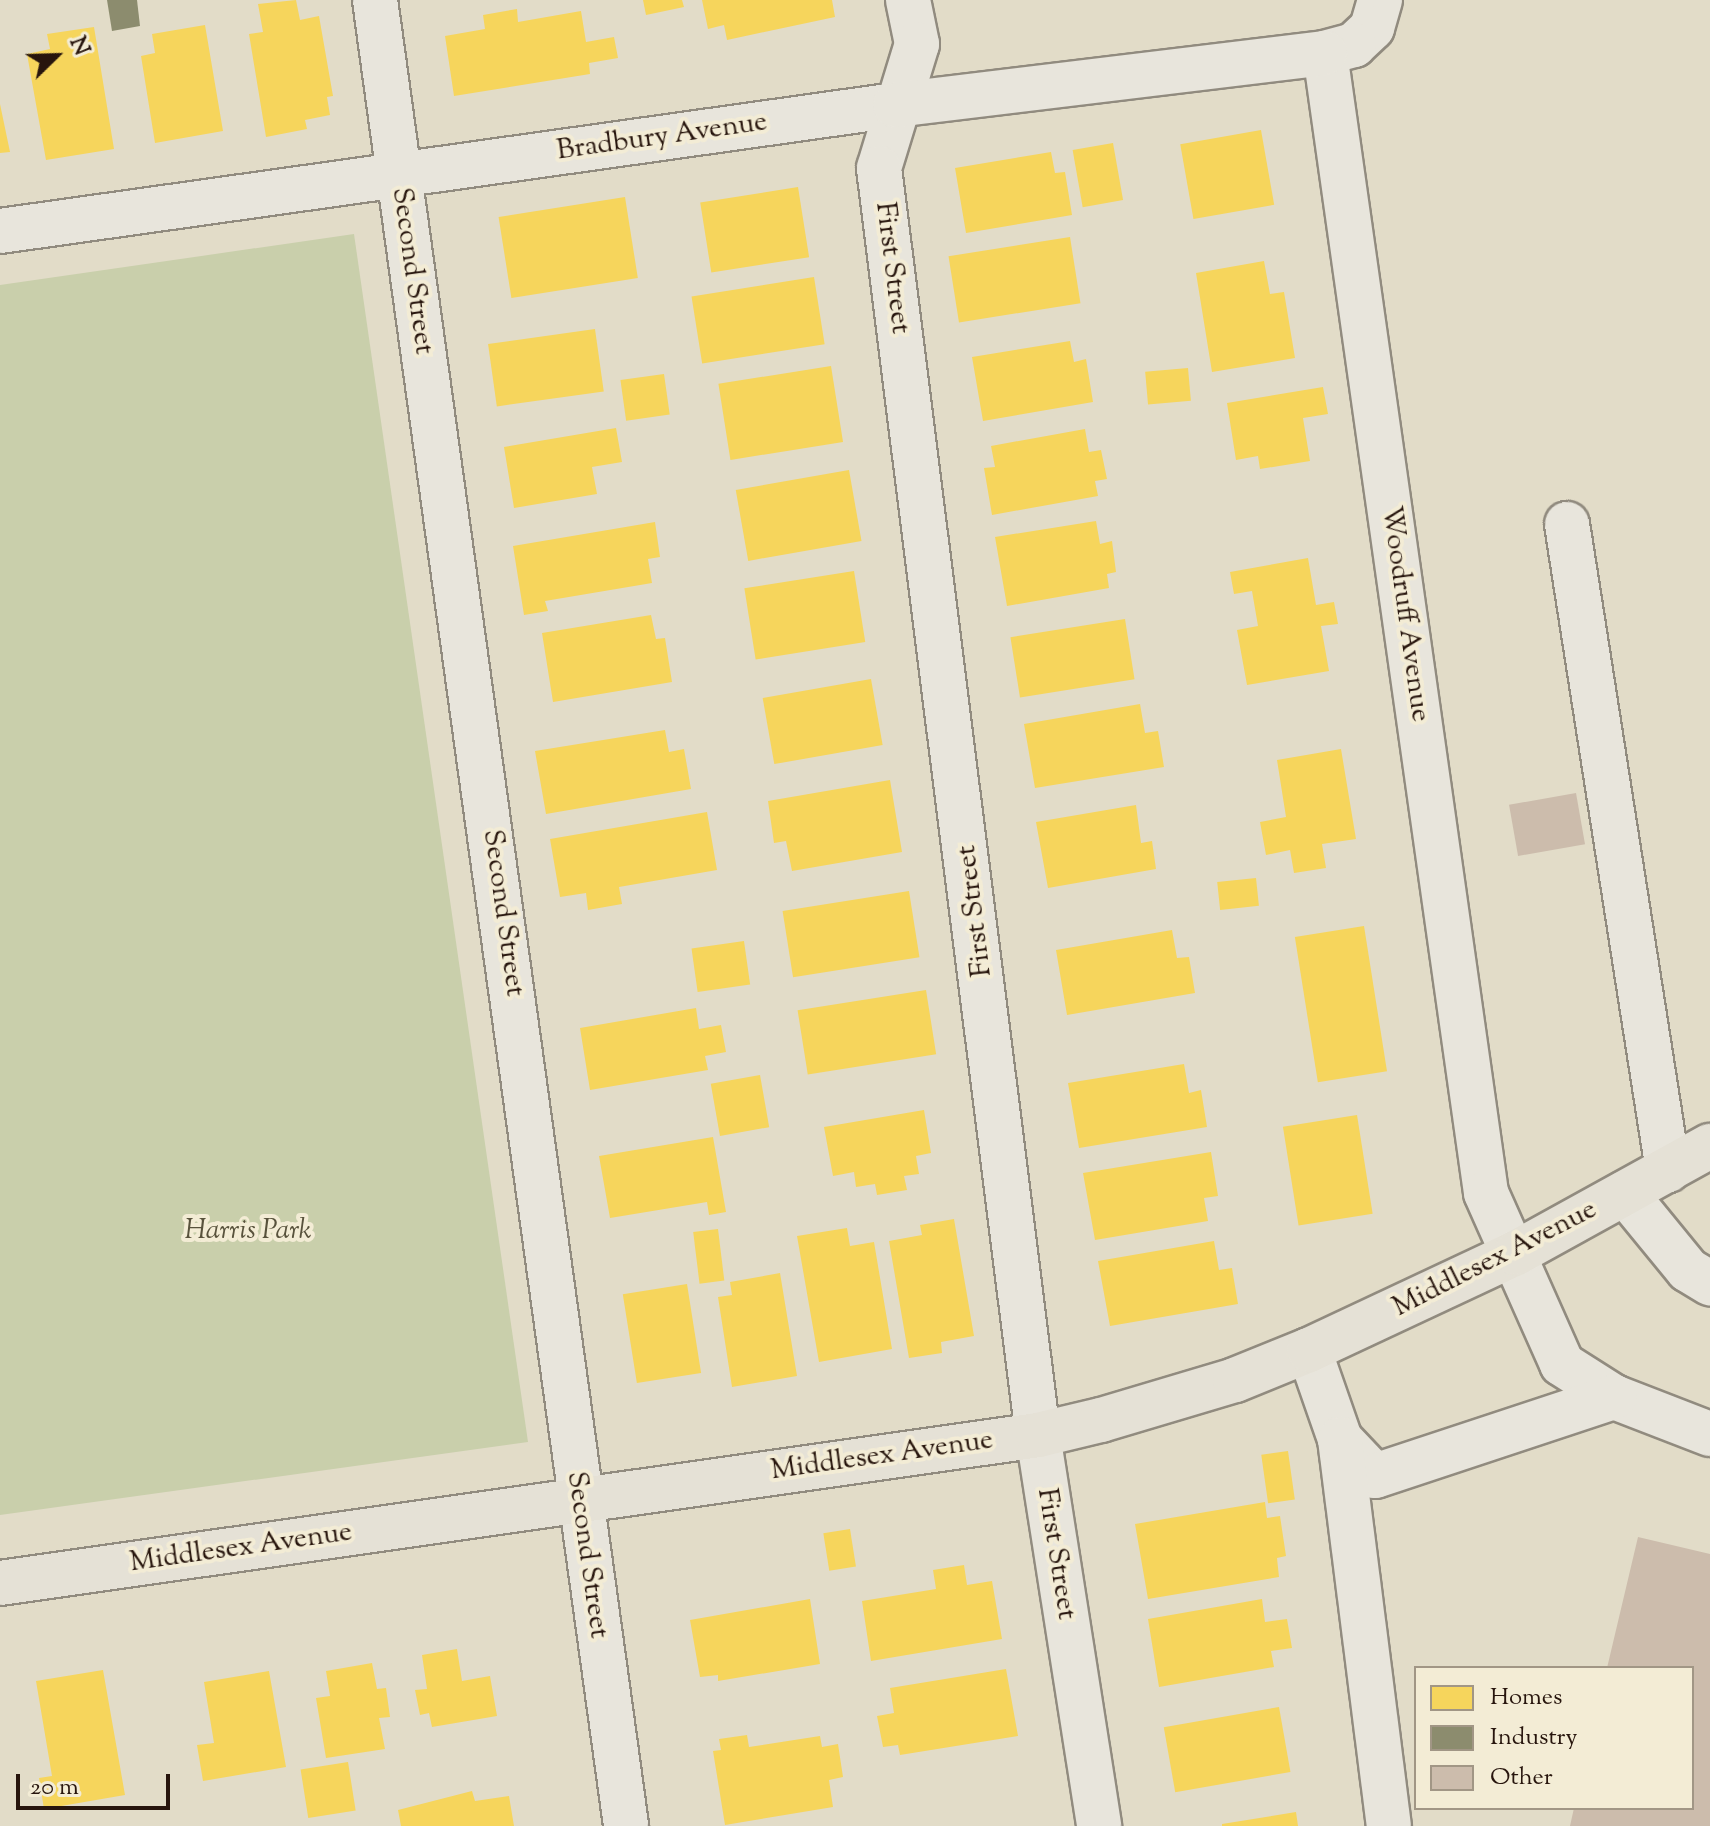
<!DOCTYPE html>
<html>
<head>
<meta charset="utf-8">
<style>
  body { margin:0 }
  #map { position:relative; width:1710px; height:1826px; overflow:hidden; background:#e2dcc8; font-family:"Sorts Mill Goudy",serif }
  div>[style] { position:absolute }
  .green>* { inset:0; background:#c9cfab }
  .homes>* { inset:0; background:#f6d55c; transform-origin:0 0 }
  .industry>* { inset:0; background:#8c8c6e }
  .building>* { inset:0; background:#ccbcac; transform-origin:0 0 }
  .roads { filter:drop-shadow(2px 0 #918b7f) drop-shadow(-2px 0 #918b7f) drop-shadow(0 2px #918b7f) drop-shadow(0 -2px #918b7f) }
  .minor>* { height:44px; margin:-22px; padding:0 22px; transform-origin:22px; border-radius:22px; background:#e8e5dc }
  .major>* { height:44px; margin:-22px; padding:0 22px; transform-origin:22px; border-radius:22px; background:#e5e1d6 }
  span { translate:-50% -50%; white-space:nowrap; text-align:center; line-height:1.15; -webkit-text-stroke:8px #f3ecd5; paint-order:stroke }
  .street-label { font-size:28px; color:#27150d }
  .park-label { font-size:28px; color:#58523c; font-style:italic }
  .legend { position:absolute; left:1414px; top:1666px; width:280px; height:144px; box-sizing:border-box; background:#f3ecd5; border:2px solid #a19685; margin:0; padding:10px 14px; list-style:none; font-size:24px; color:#27150d }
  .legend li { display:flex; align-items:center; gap:16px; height:40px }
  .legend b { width:40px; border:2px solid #a19685 }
  .north { position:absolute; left:16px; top:16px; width:80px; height:80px; -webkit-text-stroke:6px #f3ecd5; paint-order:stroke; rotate:67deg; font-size:22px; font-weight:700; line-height:32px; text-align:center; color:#27150d }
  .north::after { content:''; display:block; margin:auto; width:28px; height:36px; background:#27150d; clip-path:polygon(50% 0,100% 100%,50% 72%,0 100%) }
  .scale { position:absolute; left:16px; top:1774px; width:154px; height:36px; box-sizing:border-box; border:4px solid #27150d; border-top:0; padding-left:10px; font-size:24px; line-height:28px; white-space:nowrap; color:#27150d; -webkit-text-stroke:6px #f3ecd5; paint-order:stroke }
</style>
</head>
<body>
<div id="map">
  <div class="green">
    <div style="clip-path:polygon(354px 234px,528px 1442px,0 1515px,0 285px)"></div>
  </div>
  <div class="homes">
    <div style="clip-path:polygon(296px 0,300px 20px,319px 16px,333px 96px,327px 97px,330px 115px,305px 120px,307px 129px,266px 137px,249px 34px,263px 32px,258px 4px)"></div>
    <div style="clip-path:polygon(643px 0,682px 0,684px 7px,646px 15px)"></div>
    <div style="clip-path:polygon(702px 0,832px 0,835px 17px,727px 40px,724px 25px,708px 29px)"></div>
    <div style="clip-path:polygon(517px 9px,518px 22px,581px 11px,586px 42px,614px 37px,618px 58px,589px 63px,590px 74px,454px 96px,445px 36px,485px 29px,483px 15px)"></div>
    <div style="clip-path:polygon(205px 25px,223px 131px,155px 143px,141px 56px,155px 53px,152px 34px)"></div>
    <div style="clip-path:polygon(94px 27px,114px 149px,46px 160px,27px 54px,50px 49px,47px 34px)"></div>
    <div style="clip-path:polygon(0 104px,10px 152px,0 153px)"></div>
    <div style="left:1261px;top:130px;width:76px;height:82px;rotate:80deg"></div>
    <div style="left:1113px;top:143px;width:58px;height:41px;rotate:80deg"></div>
    <div style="clip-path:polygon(1051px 152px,1055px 173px,1065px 172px,1072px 215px,966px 233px,955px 168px)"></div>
    <div style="left:798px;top:187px;width:71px;height:99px;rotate:81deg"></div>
    <div style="left:625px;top:197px;width:82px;height:128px;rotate:81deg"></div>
    <div style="left:1070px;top:237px;width:67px;height:123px;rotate:81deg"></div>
    <div style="clip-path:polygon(1264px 261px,1270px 294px,1284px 292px,1295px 358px,1212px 372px,1196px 273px)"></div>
    <div style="left:814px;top:277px;width:68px;height:124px;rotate:81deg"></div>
    <div style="left:595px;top:329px;width:63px;height:108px;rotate:82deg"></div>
    <div style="clip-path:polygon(1070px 341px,1074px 362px,1086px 359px,1093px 402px,983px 421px,972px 357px)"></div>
    <div style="left:831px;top:366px;width:77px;height:114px;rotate:81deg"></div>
    <div style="left:1188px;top:368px;width:33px;height:43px;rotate:85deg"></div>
    <div style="left:664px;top:374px;width:41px;height:44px;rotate:82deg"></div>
    <div style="clip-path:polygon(1323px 387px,1328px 414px,1303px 418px,1310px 461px,1260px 469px,1258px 456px,1236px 460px,1227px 403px)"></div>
    <div style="clip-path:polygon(616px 428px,622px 462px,592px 467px,597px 494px,514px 508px,504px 447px)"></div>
    <div style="clip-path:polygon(1085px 429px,1089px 452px,1101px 450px,1107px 479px,1095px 481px,1098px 496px,992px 515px,984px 468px,995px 467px,991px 446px)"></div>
    <div style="left:849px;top:470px;width:72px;height:115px;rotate:80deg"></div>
    <div style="clip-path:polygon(1096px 521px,1100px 544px,1112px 541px,1116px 572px,1107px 574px,1109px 588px,1007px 606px,995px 537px)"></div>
    <div style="clip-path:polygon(655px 522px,660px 557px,648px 559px,652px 583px,545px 601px,548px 611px,524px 615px,513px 546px)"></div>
    <div style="clip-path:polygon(1308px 558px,1316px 605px,1334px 602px,1338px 624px,1321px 626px,1329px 671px,1247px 685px,1237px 630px,1258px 626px,1252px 591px,1234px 594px,1230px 572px)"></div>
    <div style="left:854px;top:571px;width:72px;height:111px;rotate:81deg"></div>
    <div style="clip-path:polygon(651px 615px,656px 639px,665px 638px,672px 682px,553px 702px,542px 633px)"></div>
    <div style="left:1125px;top:619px;width:61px;height:116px;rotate:81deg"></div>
    <div style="left:871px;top:679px;width:67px;height:110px;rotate:80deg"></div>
    <div style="clip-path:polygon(1140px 704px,1145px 733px,1158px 731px,1164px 767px,1035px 788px,1024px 724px)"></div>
    <div style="clip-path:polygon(665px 730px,669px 752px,684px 749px,691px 789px,546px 814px,535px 751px)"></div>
    <div style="clip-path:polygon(1341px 749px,1356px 839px,1322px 844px,1326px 868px,1294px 873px,1290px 850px,1266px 855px,1260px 822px,1286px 817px,1277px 760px)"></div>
    <div style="clip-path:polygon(890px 780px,902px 852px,792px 871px,786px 841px,774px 843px,768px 801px)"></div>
    <div style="clip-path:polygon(1136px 805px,1141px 843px,1152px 841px,1156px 869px,1048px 888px,1036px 822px)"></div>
    <div style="clip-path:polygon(707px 812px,717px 870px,619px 887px,622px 904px,588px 910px,586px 893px,560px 897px,550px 839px)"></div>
    <div style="left:1256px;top:878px;width:28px;height:39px;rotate:84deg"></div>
    <div style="left:909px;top:891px;width:67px;height:128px;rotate:81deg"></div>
    <div style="left:1364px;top:926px;width:147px;height:70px;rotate:81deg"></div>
    <div style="clip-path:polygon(1172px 930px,1177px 958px,1189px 957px,1195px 993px,1067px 1015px,1056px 950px)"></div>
    <div style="left:744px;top:941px;width:44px;height:53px;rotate:82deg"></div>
    <div style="left:926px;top:990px;width:65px;height:130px;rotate:81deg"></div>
    <div style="clip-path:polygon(696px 1008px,699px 1029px,721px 1025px,726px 1052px,705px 1056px,708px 1070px,590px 1090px,580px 1028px)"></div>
    <div style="clip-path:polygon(1184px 1064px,1189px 1093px,1201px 1090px,1207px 1127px,1079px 1148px,1068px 1083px)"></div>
    <div style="left:760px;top:1075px;width:53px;height:50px;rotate:80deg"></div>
    <div style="clip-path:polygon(924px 1110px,931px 1153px,916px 1156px,919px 1174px,904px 1176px,907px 1190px,877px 1195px,875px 1184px,856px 1187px,854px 1172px,833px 1176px,824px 1127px)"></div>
    <div style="left:1357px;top:1115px;width:100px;height:75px;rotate:81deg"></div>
    <div style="clip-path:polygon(713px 1137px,726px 1212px,709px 1215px,707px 1202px,610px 1218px,599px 1156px)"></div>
    <div style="clip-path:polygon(1211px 1152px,1218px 1196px,1204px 1198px,1208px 1221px,1095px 1240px,1083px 1173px)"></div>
    <div style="clip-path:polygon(954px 1219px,974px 1336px,941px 1342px,942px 1353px,909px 1358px,889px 1241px,922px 1235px,920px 1225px)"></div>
    <div style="clip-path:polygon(847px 1228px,850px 1246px,874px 1242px,892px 1349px,819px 1362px,797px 1236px)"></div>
    <div style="left:718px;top:1229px;width:52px;height:25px;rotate:83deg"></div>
    <div style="clip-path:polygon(1214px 1241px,1219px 1270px,1232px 1268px,1238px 1304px,1110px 1326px,1098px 1261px)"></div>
    <div style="clip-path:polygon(780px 1273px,797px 1376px,732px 1387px,718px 1297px,732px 1295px,730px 1282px)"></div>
    <div style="left:687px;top:1284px;width:90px;height:65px;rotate:81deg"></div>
    <div style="left:1288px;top:1451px;width:49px;height:27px;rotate:82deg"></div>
    <div style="clip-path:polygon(1265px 1502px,1267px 1518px,1280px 1516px,1286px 1556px,1277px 1558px,1279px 1577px,1148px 1599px,1135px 1524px)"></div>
    <div style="left:850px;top:1529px;width:38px;height:27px;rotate:81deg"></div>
    <div style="clip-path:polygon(964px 1565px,967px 1585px,992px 1581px,1002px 1639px,871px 1661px,862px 1601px,936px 1589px,933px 1570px)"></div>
    <div style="clip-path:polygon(810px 1599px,820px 1664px,718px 1681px,718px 1675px,700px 1677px,690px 1620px)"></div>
    <div style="clip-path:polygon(1262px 1599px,1265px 1622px,1287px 1619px,1292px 1648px,1271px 1651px,1274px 1667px,1159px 1687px,1148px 1619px)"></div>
    <div style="clip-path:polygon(457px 1649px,462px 1681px,490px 1676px,497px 1716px,432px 1727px,429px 1713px,420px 1715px,415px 1690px,427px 1689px,422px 1655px)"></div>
    <div style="clip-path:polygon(372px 1663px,377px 1689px,386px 1688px,390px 1717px,379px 1718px,385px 1749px,326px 1758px,316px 1698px,330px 1696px,326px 1671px)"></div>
    <div style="clip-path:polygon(1006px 1669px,1018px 1736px,900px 1755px,898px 1745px,883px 1747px,877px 1716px,894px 1713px,890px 1688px)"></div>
    <div style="clip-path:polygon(103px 1670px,125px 1795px,44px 1809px,39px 1778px,52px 1776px,36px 1681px)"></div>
    <div style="clip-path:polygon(269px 1671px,286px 1767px,203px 1781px,197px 1745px,214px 1743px,204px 1682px)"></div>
    <div style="left:1279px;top:1707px;width:66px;height:117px;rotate:80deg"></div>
    <div style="clip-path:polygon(747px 1735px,749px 1747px,820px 1736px,822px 1747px,838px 1744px,843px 1777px,829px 1780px,833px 1807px,725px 1825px,713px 1751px,721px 1750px,719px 1739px)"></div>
    <div style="left:348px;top:1762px;width:49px;height:48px;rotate:81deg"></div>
    <div style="clip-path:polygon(472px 1791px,475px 1801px,509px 1796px,514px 1826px,401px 1826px,398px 1810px)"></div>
    <div style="clip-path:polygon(1296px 1812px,1298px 1826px,1222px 1826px,1222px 1824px)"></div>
  </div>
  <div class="industry">
    <div style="clip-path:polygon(107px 0,137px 0,140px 26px,112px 31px)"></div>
  </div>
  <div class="building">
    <div style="left:1576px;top:793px;width:52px;height:68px;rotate:80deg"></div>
    <div style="clip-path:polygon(1638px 1537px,1710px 1554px,1710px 1826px,1570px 1826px,1574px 1808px,1692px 1808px,1692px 1668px,1607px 1668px)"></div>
  </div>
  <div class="roads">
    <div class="minor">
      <div style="left:375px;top:0;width:1843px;rotate:82.17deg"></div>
      <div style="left:908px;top:0;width:45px;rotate:78.4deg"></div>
      <div style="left:917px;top:44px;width:130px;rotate:107deg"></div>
      <div style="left:879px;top:168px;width:1277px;rotate:82.85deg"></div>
      <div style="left:1038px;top:1435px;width:396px;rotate:81.1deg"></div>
      <div style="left:1380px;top:0;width:29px;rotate:106deg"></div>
      <div style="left:1372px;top:28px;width:25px;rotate:137deg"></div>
      <div style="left:1354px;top:45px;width:30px;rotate:165deg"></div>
      <div style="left:1325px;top:53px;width:1151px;rotate:81.96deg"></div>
      <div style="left:1486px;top:1193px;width:187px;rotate:66deg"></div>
      <div style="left:1562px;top:1364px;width:62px;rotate:32.4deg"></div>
      <div style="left:1614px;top:1397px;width:103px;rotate:21.1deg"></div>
      <div style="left:0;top:231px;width:904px;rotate:-8.01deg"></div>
      <div style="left:895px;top:105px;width:433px;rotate:-6.9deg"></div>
      <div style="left:1567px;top:524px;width:654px;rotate:81.11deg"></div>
      <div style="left:1625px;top:1193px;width:99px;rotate:50.7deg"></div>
      <div style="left:1688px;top:1270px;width:26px;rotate:31deg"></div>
      <div style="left:1309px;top:1350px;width:94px;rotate:70.8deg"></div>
      <div style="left:1340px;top:1439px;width:51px;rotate:46.6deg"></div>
      <div style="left:1375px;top:1476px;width:252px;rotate:-18.3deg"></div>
      <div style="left:1340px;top:1439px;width:390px;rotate:82.8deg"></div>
    </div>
    <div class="major">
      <div style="left:0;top:1583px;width:1048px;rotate:-8.11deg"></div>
      <div style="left:1038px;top:1435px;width:65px;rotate:-13.4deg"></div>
      <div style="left:1101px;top:1420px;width:140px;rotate:-16.6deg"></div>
      <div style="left:1235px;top:1380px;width:80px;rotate:-22.1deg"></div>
      <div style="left:1309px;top:1350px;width:229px;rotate:-25.1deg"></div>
      <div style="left:1516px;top:1253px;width:222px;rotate:-28.9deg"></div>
    </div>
  </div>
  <div class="street-label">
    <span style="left:662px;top:137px;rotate:-8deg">Bradbury Avenue</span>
    <span style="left:892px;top:268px;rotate:83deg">First Street</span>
    <span style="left:412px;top:271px;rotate:82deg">Second Street</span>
    <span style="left:1405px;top:614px;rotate:82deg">Woodruff Avenue</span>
    <span style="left:975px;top:911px;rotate:-97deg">First Street</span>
    <span style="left:503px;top:913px;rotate:82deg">Second Street</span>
    <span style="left:1495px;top:1259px;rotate:-27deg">Middlesex Avenue</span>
    <span style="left:882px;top:1456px;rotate:-8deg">Middlesex Avenue</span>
    <span style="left:241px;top:1548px;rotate:-8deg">Middlesex Avenue</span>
    <span style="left:1056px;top:1554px;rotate:81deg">First Street</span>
    <span style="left:587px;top:1555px;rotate:82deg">Second Street</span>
  </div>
  <div class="park-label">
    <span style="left:248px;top:1231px">Harris Park</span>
  </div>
  <ul class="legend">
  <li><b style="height:22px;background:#f6d55c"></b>Homes</li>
  <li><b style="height:22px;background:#8c8c6e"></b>Industry</li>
  <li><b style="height:22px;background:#ccbcac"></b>Other</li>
  </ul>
  <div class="north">N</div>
  <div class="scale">20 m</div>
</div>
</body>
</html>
